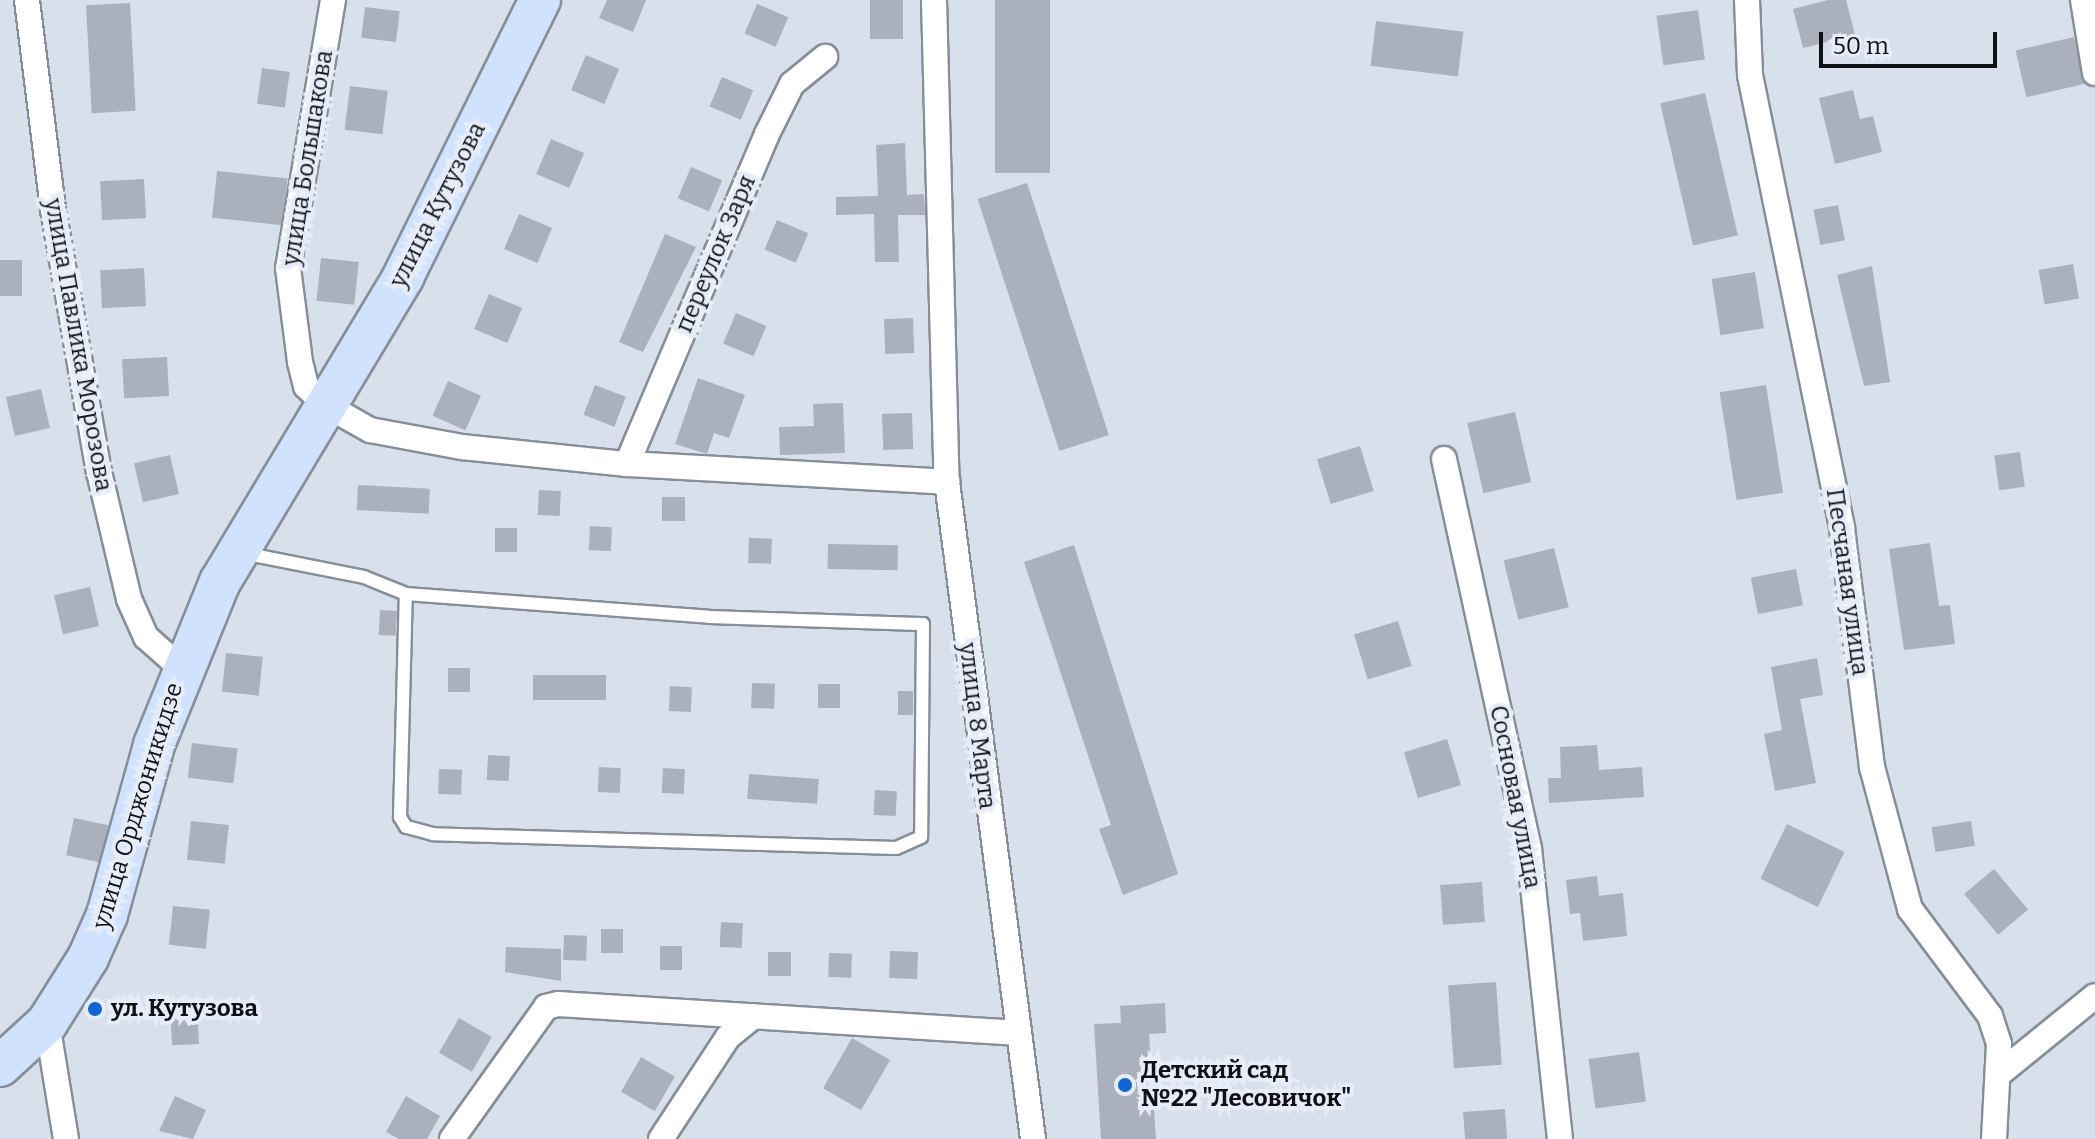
<!DOCTYPE html>
<html>
<head>
<meta charset="utf-8">
<style>
  body { margin:0 }
  #map { position:relative; width:2095px; height:1139px; overflow:hidden; background:#d8e0ec; font-family:Bitter,serif }
  div>[style] { position:absolute }
  .building>* { inset:0; background:#aab1bc; transform-origin:0 0 }
  .roads { filter:drop-shadow(2px 0 #868e98) drop-shadow(-2px 0 #868e98) drop-shadow(0 2px #868e98) drop-shadow(0 -2px #868e98) }
  .service>* { height:12px; margin:-6px; padding:0 6px; transform-origin:6px; border-radius:6px; background:#fff }
  .minor>* { height:24px; margin:-12px; padding:0 12px; transform-origin:12px; border-radius:12px; background:#fff }
  .primary>* { height:40px; margin:-20px; padding:0 20px; transform-origin:20px; border-radius:20px; background:#d0e2fe }
  .dots>* { width:22px; height:22px; translate:-50% -50%; box-sizing:border-box; border:4px solid #e6edf9; border-radius:50% }
  span { translate:-50% -50%; white-space:nowrap; text-align:center; line-height:1.15; -webkit-text-stroke:8px #e6edf9; paint-order:stroke }
  .street-label { font-size:24px; color:#0f1115 }
  .poi-label { font-size:24px; color:#0f1115; font-weight:700 }
  .left { translate:0 -50%; text-align:left }
  .scale { position:absolute; left:1819px; top:32px; width:178px; height:36px; box-sizing:border-box; border:4px solid #0f1115; border-top:0; padding-left:10px; font-size:24px; line-height:28px; white-space:nowrap; color:#0f1115; -webkit-text-stroke:6px #e6edf9; paint-order:stroke }
</style>
</head>
<body>
<div id="map">
  <div class="building">
    <div style="clip-path:polygon(607px 0,646px 0,633px 32px,599px 18px)"></div>
    <div style="left:870px;top:0;width:33px;height:39px"></div>
    <div style="left:995px;top:0;width:55px;height:173px"></div>
    <div style="clip-path:polygon(1828px 0,1846px 0,1855px 35px,1803px 48px,1793px 9px)"></div>
    <div style="left:130px;top:3px;width:108px;height:44px;rotate:87deg"></div>
    <div style="left:757px;top:4px;width:34px;height:32px;rotate:23deg"></div>
    <div style="left:365px;top:7px;width:35px;height:31px;rotate:7deg"></div>
    <div style="left:1698px;top:10px;width:50px;height:42px;rotate:82deg"></div>
    <div style="left:1376px;top:21px;width:88px;height:45px;rotate:7deg"></div>
    <div style="left:2074px;top:37px;width:48px;height:60px;rotate:77deg"></div>
    <div style="left:586px;top:55px;width:36px;height:38px;rotate:23deg"></div>
    <div style="left:262px;top:68px;width:28px;height:36px;rotate:8deg"></div>
    <div style="left:722px;top:77px;width:34px;height:32px;rotate:23deg"></div>
    <div style="left:350px;top:86px;width:38px;height:44px;rotate:7deg"></div>
    <div style="clip-path:polygon(1853px 90px,1860px 119px,1873px 116px,1882px 152px,1835px 164px,1819px 98px)"></div>
    <div style="left:1705px;top:93px;width:146px;height:46px;rotate:77deg"></div>
    <div style="left:551px;top:139px;width:36px;height:38px;rotate:23deg"></div>
    <div style="clip-path:polygon(905px 143px,907px 195px,924px 194px,925px 215px,898px 215px,899px 262px,875px 262px,874px 214px,836px 215px,836px 197px,878px 196px,876px 145px)"></div>
    <div style="left:691px;top:167px;width:34px;height:34px;rotate:23deg"></div>
    <div style="left:217px;top:171px;width:71px;height:47px;rotate:6deg"></div>
    <div style="left:144px;top:179px;width:39px;height:44px;rotate:87deg"></div>
    <div style="left:1027px;top:183px;width:265px;height:52px;rotate:72deg"></div>
    <div style="left:1838px;top:205px;width:36px;height:25px;rotate:79deg"></div>
    <div style="left:519px;top:214px;width:36px;height:38px;rotate:23deg"></div>
    <div style="left:777px;top:220px;width:34px;height:32px;rotate:23deg"></div>
    <div style="clip-path:polygon(665px 234px,696px 247px,643px 352px,619px 342px)"></div>
    <div style="left:321px;top:258px;width:38px;height:43px;rotate:6deg"></div>
    <div style="left:0;top:260px;width:22px;height:36px"></div>
    <div style="left:2073px;top:264px;width:35px;height:35px;rotate:80deg"></div>
    <div style="clip-path:polygon(1872px 266px,1890px 382px,1864px 386px,1837px 275px)"></div>
    <div style="left:144px;top:268px;width:38px;height:44px;rotate:87deg"></div>
    <div style="left:1755px;top:272px;width:57px;height:44px;rotate:81deg"></div>
    <div style="left:489px;top:294px;width:36px;height:38px;rotate:23deg"></div>
    <div style="left:736px;top:313px;width:33px;height:33px;rotate:23deg"></div>
    <div style="left:913px;top:318px;width:35px;height:29px;rotate:88deg"></div>
    <div style="left:167px;top:357px;width:39px;height:45px;rotate:87deg"></div>
    <div style="clip-path:polygon(698px 378px,745px 395px,729px 438px,714px 433px,707px 454px,675px 444px)"></div>
    <div style="left:448px;top:381px;width:36px;height:38px;rotate:24deg"></div>
    <div style="left:595px;top:385px;width:33px;height:32px;rotate:21deg"></div>
    <div style="left:1766px;top:385px;width:109px;height:47px;rotate:81deg"></div>
    <div style="left:41px;top:389px;width:40px;height:36px;rotate:77deg"></div>
    <div style="clip-path:polygon(843px 403px,845px 453px,780px 455px,779px 427px,814px 426px,813px 404px)"></div>
    <div style="left:1515px;top:412px;width:72px;height:49px;rotate:77deg"></div>
    <div style="left:912px;top:413px;width:36px;height:30px;rotate:88deg"></div>
    <div style="left:1360px;top:446px;width:47px;height:45px;rotate:73deg"></div>
    <div style="left:2020px;top:452px;width:35px;height:26px;rotate:82deg"></div>
    <div style="left:170px;top:455px;width:40px;height:37px;rotate:77deg"></div>
    <div style="left:358px;top:485px;width:72px;height:25px;rotate:3deg"></div>
    <div style="left:539px;top:490px;width:22px;height:25px;rotate:3deg"></div>
    <div style="left:662px;top:497px;width:23px;height:24px"></div>
    <div style="left:590px;top:526px;width:22px;height:24px;rotate:3deg"></div>
    <div style="left:495px;top:528px;width:22px;height:24px"></div>
    <div style="left:749px;top:538px;width:23px;height:25px;rotate:2deg"></div>
    <div style="clip-path:polygon(1930px 543px,1939px 606px,1950px 605px,1955px 644px,1904px 650px,1889px 549px)"></div>
    <div style="left:828px;top:544px;width:70px;height:25px;rotate:1deg"></div>
    <div style="clip-path:polygon(1074px 545px,1178px 874px,1123px 895px,1099px 829px,1111px 825px,1024px 562px)"></div>
    <div style="left:1554px;top:548px;width:61px;height:52px;rotate:76deg"></div>
    <div style="left:1796px;top:569px;width:37px;height:46px;rotate:79deg"></div>
    <div style="left:90px;top:587px;width:40px;height:37px;rotate:77deg"></div>
    <div style="left:380px;top:610px;width:17px;height:25px;rotate:3deg"></div>
    <div style="left:1398px;top:621px;width:47px;height:46px;rotate:73deg"></div>
    <div style="left:226px;top:653px;width:37px;height:39px;rotate:6deg"></div>
    <div style="clip-path:polygon(1817px 658px,1823px 695px,1800px 699px,1816px 783px,1775px 791px,1764px 734px,1782px 730px,1771px 667px)"></div>
    <div style="left:448px;top:668px;width:22px;height:24px"></div>
    <div style="left:533px;top:675px;width:73px;height:25px"></div>
    <div style="left:752px;top:683px;width:23px;height:25px;rotate:2deg"></div>
    <div style="left:818px;top:684px;width:22px;height:24px"></div>
    <div style="left:670px;top:686px;width:22px;height:25px;rotate:3deg"></div>
    <div style="left:898px;top:691px;width:15px;height:24px"></div>
    <div style="left:1447px;top:739px;width:48px;height:45px;rotate:73deg"></div>
    <div style="left:192px;top:743px;width:46px;height:35px;rotate:7deg"></div>
    <div style="clip-path:polygon(1597px 745px,1599px 770px,1642px 767px,1644px 797px,1549px 803px,1548px 778px,1561px 778px,1560px 747px)"></div>
    <div style="left:488px;top:755px;width:22px;height:25px;rotate:3deg"></div>
    <div style="left:599px;top:767px;width:22px;height:25px;rotate:3deg"></div>
    <div style="left:663px;top:768px;width:22px;height:25px;rotate:3deg"></div>
    <div style="left:439px;top:769px;width:23px;height:25px;rotate:2deg"></div>
    <div style="left:749px;top:774px;width:70px;height:25px;rotate:4deg"></div>
    <div style="left:875px;top:790px;width:22px;height:25px;rotate:3deg"></div>
    <div style="left:74px;top:818px;width:35px;height:38px;rotate:12deg"></div>
    <div style="left:191px;top:821px;width:38px;height:39px;rotate:6deg"></div>
    <div style="left:1971px;top:821px;width:25px;height:40px;rotate:81deg"></div>
    <div style="left:1787px;top:824px;width:64px;height:61px;rotate:26deg"></div>
    <div style="left:1994px;top:869px;width:53px;height:39px;rotate:50deg"></div>
    <div style="clip-path:polygon(1597px 876px,1599px 896px,1623px 893px,1627px 936px,1583px 941px,1580px 913px,1570px 914px,1566px 880px)"></div>
    <div style="left:1482px;top:882px;width:40px;height:42px;rotate:86deg"></div>
    <div style="left:173px;top:906px;width:37px;height:39px;rotate:6deg"></div>
    <div style="left:721px;top:922px;width:22px;height:25px;rotate:3deg"></div>
    <div style="left:601px;top:929px;width:22px;height:24px"></div>
    <div style="left:564px;top:935px;width:23px;height:25px;rotate:2deg"></div>
    <div style="left:660px;top:946px;width:22px;height:24px"></div>
    <div style="clip-path:polygon(506px 947px,561px 949px,561px 981px,505px 972px)"></div>
    <div style="left:890px;top:951px;width:28px;height:27px;rotate:2deg"></div>
    <div style="left:768px;top:952px;width:23px;height:24px"></div>
    <div style="left:829px;top:953px;width:23px;height:24px;rotate:2deg"></div>
    <div style="left:1496px;top:982px;width:83px;height:48px;rotate:86deg"></div>
    <div style="clip-path:polygon(1165px 1003px,1166px 1033px,1149px 1034px,1156px 1139px,1101px 1139px,1094px 1024px,1121px 1023px,1120px 1006px)"></div>
    <div style="left:197px;top:1006px;width:38px;height:27px;rotate:87deg"></div>
    <div style="left:459px;top:1018px;width:38px;height:40px;rotate:30deg"></div>
    <div style="left:852px;top:1038px;width:44px;height:58px;rotate:30deg"></div>
    <div style="left:1639px;top:1052px;width:50px;height:51px;rotate:82deg"></div>
    <div style="left:641px;top:1057px;width:39px;height:40px;rotate:30deg"></div>
    <div style="clip-path:polygon(175px 1096px,206px 1110px,193px 1139px,159px 1131px)"></div>
    <div style="clip-path:polygon(406px 1096px,440px 1116px,427px 1139px,399px 1139px,386px 1132px)"></div>
    <div style="left:1505px;top:1109px;width:30px;height:42px;rotate:86deg"></div>
  </div>
  <div class="roads">
    <div class="service">
      <div style="left:243px;top:553px;width:123px;rotate:11.2deg"></div>
      <div style="left:364px;top:577px;width:45px;rotate:22deg"></div>
      <div style="left:406px;top:594px;width:304px;rotate:4.3deg"></div>
      <div style="left:709px;top:617px;width:214px;rotate:1.9deg"></div>
      <div style="left:923px;top:624px;width:213px;rotate:90.5deg"></div>
      <div style="left:921px;top:837px;width:27px;rotate:156deg"></div>
      <div style="left:896px;top:848px;width:463px;rotate:-178.3deg"></div>
      <div style="left:433px;top:834px;width:28px;rotate:-165deg"></div>
      <div style="left:406px;top:827px;width:12px;rotate:-121deg"></div>
      <div style="left:400px;top:817px;width:223px;rotate:-88.5deg"></div>
    </div>
    <div class="minor">
      <div style="left:27px;top:0;width:211px;rotate:82.9deg"></div>
      <div style="left:53px;top:209px;width:267px;rotate:80.1deg"></div>
      <div style="left:99px;top:472px;width:130px;rotate:76.7deg"></div>
      <div style="left:129px;top:599px;width:42px;rotate:65.9deg"></div>
      <div style="left:146px;top:637px;width:48px;rotate:41.6deg"></div>
      <div style="left:333px;top:0;width:272px;rotate:99.5deg"></div>
      <div style="left:288px;top:268px;width:95px;rotate:82.7deg"></div>
      <div style="left:300px;top:362px;width:25px;rotate:76deg"></div>
      <div style="left:306px;top:386px;width:25px;rotate:45deg"></div>
      <div style="left:324px;top:404px;width:53px;rotate:29.5deg"></div>
      <div style="left:370px;top:430px;width:94px;rotate:10.5deg"></div>
      <div style="left:462px;top:447px;width:166px;rotate:5.9deg"></div>
      <div style="left:627px;top:464px;width:321px;rotate:3.2deg"></div>
      <div style="left:934px;top:0;width:482px;rotate:88.5deg"></div>
      <div style="left:947px;top:482px;width:663px;rotate:82.54deg"></div>
      <div style="left:1747px;top:0;width:75px;rotate:87.7deg"></div>
      <div style="left:1750px;top:75px;width:463px;rotate:78.5deg"></div>
      <div style="left:1842px;top:529px;width:240px;rotate:82.8deg"></div>
      <div style="left:1872px;top:767px;width:147px;rotate:75deg"></div>
      <div style="left:1910px;top:909px;width:134px;rotate:53.2deg"></div>
      <div style="left:1990px;top:1016px;width:29px;rotate:72deg"></div>
      <div style="left:1999px;top:1044px;width:95px;rotate:93deg"></div>
      <div style="left:2083px;top:0;width:74px;rotate:80.7deg"></div>
      <div style="left:1444px;top:459px;width:399px;rotate:77.7deg"></div>
      <div style="left:1529px;top:849px;width:292px;rotate:83.9deg"></div>
      <div style="left:627px;top:464px;width:358px;rotate:-67deg"></div>
      <div style="left:767px;top:134px;width:56px;rotate:-63.4deg"></div>
      <div style="left:792px;top:84px;width:43px;rotate:-39.3deg"></div>
      <div style="left:47px;top:1023px;width:118px;rotate:80.7deg"></div>
      <div style="left:2000px;top:1073px;width:122px;rotate:-39deg"></div>
      <div style="left:452px;top:1139px;width:162px;rotate:-54.5deg"></div>
      <div style="left:546px;top:1007px;width:12px;rotate:-14deg"></div>
      <div style="left:558px;top:1004px;width:458px;rotate:3.6deg"></div>
      <div style="left:661px;top:1139px;width:122px;rotate:-56.7deg"></div>
      <div style="left:728px;top:1037px;width:33px;rotate:-39deg"></div>
    </div>
    <div class="primary">
      <div style="left:0;top:1066px;width:64px;rotate:-42.5deg"></div>
      <div style="left:47px;top:1023px;width:77px;rotate:-57.8deg"></div>
      <div style="left:88px;top:958px;width:47px;rotate:-66.2deg"></div>
      <div style="left:107px;top:915px;width:176px;rotate:-74.5deg"></div>
      <div style="left:154px;top:745px;width:176px;rotate:-68deg"></div>
      <div style="left:220px;top:582px;width:356px;rotate:-59deg"></div>
      <div style="left:403px;top:277px;width:309px;rotate:-63.7deg"></div>
    </div>
  </div>
  <div class="dots">
    <div style="left:95px;top:1009px;background:#1165ce"></div>
    <div style="left:1125px;top:1085px;background:#1165ce"></div>
  </div>
  <div class="street-label">
    <span style="left:308px;top:158px;rotate:-81deg">улица Большакова</span>
    <span style="left:438px;top:205px;rotate:-63deg">улица Кутузова</span>
    <span style="left:716px;top:254px;rotate:-67deg">переулок Заря</span>
    <span style="left:78px;top:345px;rotate:80deg">улица Павлика Морозова</span>
    <span style="left:1847px;top:582px;rotate:82deg">Песчаная улица</span>
    <span style="left:977px;top:726px;rotate:83deg">улица 8 Марта</span>
    <span style="left:1515px;top:797px;rotate:79deg">Сосновая улица</span>
    <span style="left:138px;top:806px;rotate:-73deg">улица Орджоникидзе</span>
  </div>
  <div class="poi-label">
    <span class="left" style="left:111px;top:1009px">ул. Кутузова</span>
    <span class="left" style="left:1141px;top:1085px">Детский сад<br>№22 "Лесовичок"</span>
  </div>
  <div class="scale">50 m</div>
</div>
</body>
</html>
